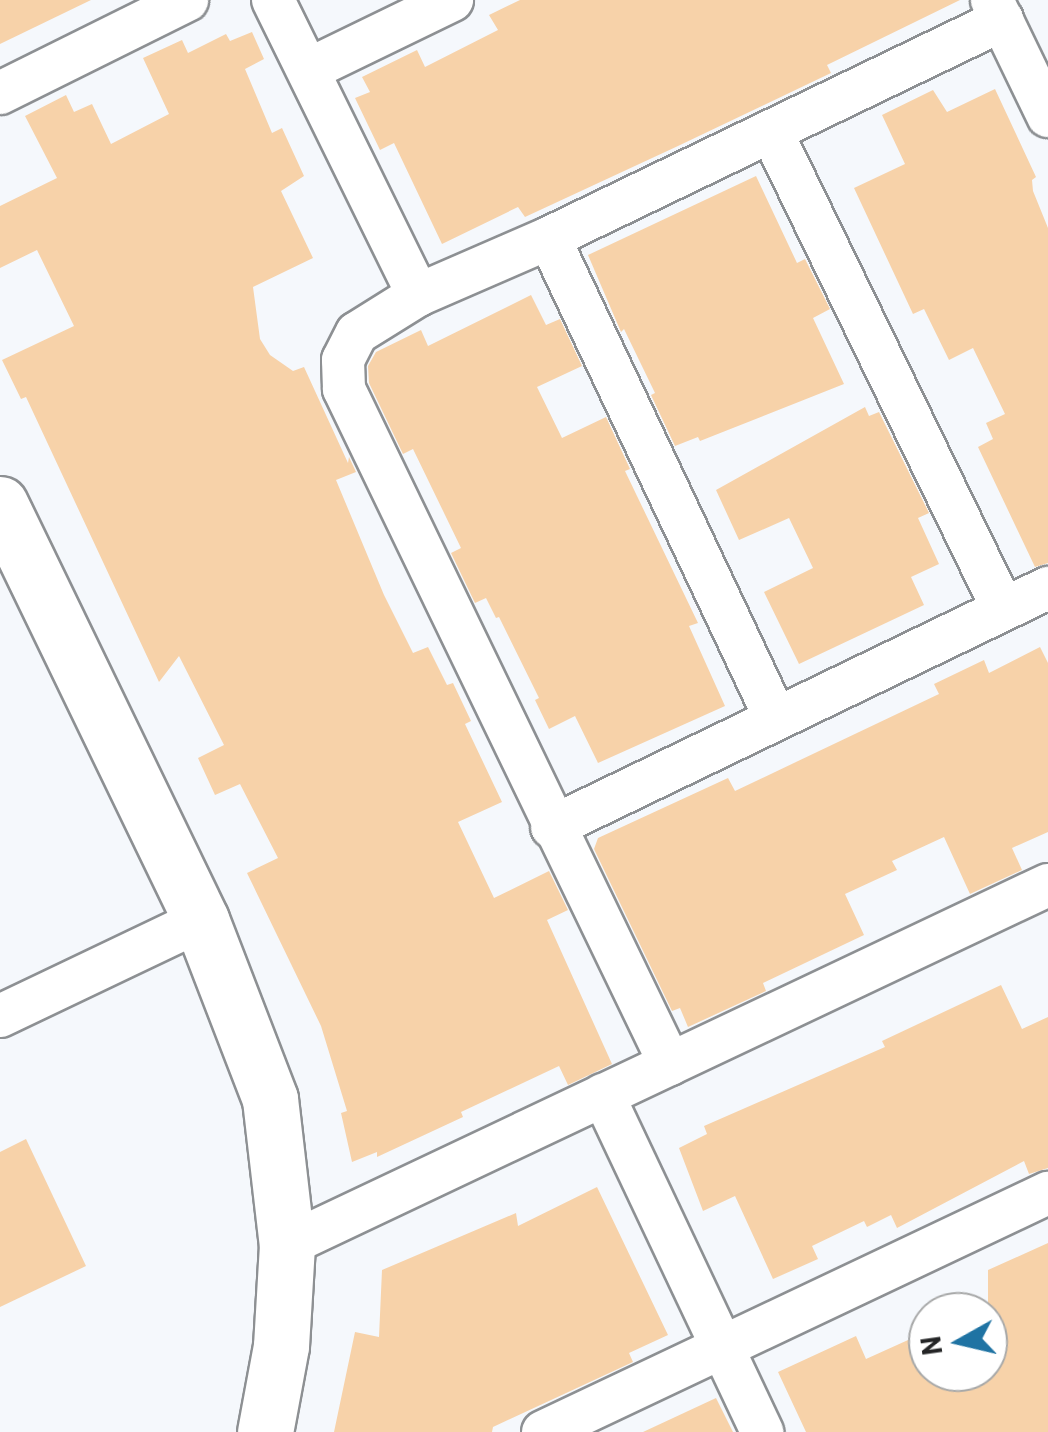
<!DOCTYPE html>
<html>
<head>
<meta charset="utf-8">
<style>
  body { margin:0 }
  #map { position:relative; width:1048px; height:1432px; overflow:hidden; background:#f5f8fc; font-family:Barlow,sans-serif }
  div>[style] { position:absolute }
  .building>* { inset:0; background:#f7d2a9 }
  .roads { filter:drop-shadow(2px 0 #8d9093) drop-shadow(-2px 0 #8d9093) drop-shadow(0 2px #8d9093) drop-shadow(0 -2px #8d9093) }
  .minor>* { height:42px; margin:-21px; padding:0 21px; transform-origin:21px; border-radius:21px; background:#fff }
  .major>* { height:55px; margin:-27.5px; padding:0 27.5px; transform-origin:27.5px; border-radius:27.5px; background:#fff }
  span { translate:-50% -50%; white-space:nowrap; text-align:center; line-height:1.15; -webkit-text-stroke:8px #fff; paint-order:stroke }
  .north { position:absolute; left:908px; top:1292px; width:100px; height:100px; box-sizing:border-box; background:#fff; border:2px solid #a7a8a8; border-radius:50%; rotate:262deg; font-size:28px; font-weight:700; line-height:40px; text-align:center; color:#242526 }
  .north::after { content:''; display:block; margin:auto; width:35px; height:45px; background:#1f73a3; clip-path:polygon(50% 0,100% 100%,50% 72%,0 100%) }
</style>
</head>
<body>
<div id="map">
  <div class="building">
    <div style="clip-path:polygon(0 0,91px 0,0 44px)"></div>
    <div style="clip-path:polygon(520px 0,960px 0,827px 65px,831px 73px,678px 146px,525px 217px,518px 207px,442px 244px,394px 143px,380px 150px,355px 98px,370px 92px,362px 77px,417px 50px,425px 67px,498px 30px,489px 15px)"></div>
    <div style="clip-path:polygon(252px 32px,264px 59px,245px 69px,272px 133px,282px 128px,304px 176px,281px 191px,313px 258px,253px 287px,260px 339px,270px 355px,293px 371px,304px 367px,348px 463px,349px 457px,356px 472px,336px 480px,384px 595px,413px 653px,428px 647px,447px 685px,453px 683px,471px 721px,465px 724px,502px 802px,458px 822px,494px 898px,549px 871px,568px 910px,547px 920px,612px 1064px,568px 1085px,559px 1066px,461px 1112px,463px 1117px,377px 1157px,377px 1152px,352px 1162px,341px 1113px,347px 1111px,321px 1026px,247px 873px,278px 858px,240px 784px,215px 795px,198px 758px,224px 745px,179px 656px,159px 682px,26px 397px,21px 399px,2px 360px,74px 326px,37px 250px,0 268px,0 206px,57px 178px,25px 116px,66px 95px,74px 112px,92px 104px,111px 144px,169px 114px,143px 58px,182px 40px,188px 53px,226px 34px,230px 41px)"></div>
    <div style="clip-path:polygon(995px 89px,1036px 177px,1032px 180px,1033px 191px,1048px 228px,1048px 563px,1035px 567px,978px 447px,993px 439px,986px 423px,1005px 414px,973px 348px,949px 360px,924px 309px,913px 314px,854px 188px,905px 164px,882px 115px,933px 90px,947px 112px)"></div>
    <div style="clip-path:polygon(756px 176px,797px 263px,805px 259px,830px 309px,813px 318px,844px 384px,700px 441px,698px 437px,675px 446px,651px 395px,655px 393px,624px 329px,621px 332px,588px 255px)"></div>
    <div style="clip-path:polygon(531px 295px,546px 325px,560px 319px,582px 366px,537px 387px,562px 438px,606px 417px,630px 469px,625px 471px,698px 623px,689px 626px,725px 706px,598px 763px,575px 716px,549px 729px,535px 700px,539px 698px,499px 617px,496px 618px,486px 598px,475px 603px,451px 553px,461px 548px,413px 449px,403px 454px,369px 383px,368px 366px,376px 352px,421px 330px,428px 346px)"></div>
    <div style="clip-path:polygon(865px 407px,869px 416px,879px 412px,929px 513px,918px 518px,939px 564px,911px 577px,924px 605px,799px 664px,764px 592px,813px 568px,789px 518px,739px 540px,716px 490px)"></div>
    <div style="clip-path:polygon(1040px 647px,1048px 663px,1048px 832px,1012px 848px,1022px 870px,970px 894px,944px 837px,892px 861px,897px 870px,845px 894px,864px 935px,763px 983px,766px 991px,688px 1027px,680px 1008px,672px 1011px,594px 849px,598px 838px,728px 778px,735px 791px,939px 694px,934px 684px,984px 660px,989px 673px)"></div>
    <div style="clip-path:polygon(1001px 985px,1022px 1029px,1048px 1017px,1048px 1168px,1029px 1174px,1024px 1161px,897px 1228px,891px 1215px,867px 1227px,864px 1221px,812px 1246px,818px 1259px,773px 1279px,735px 1196px,703px 1211px,679px 1148px,707px 1134px,704px 1126px,885px 1047px,882px 1041px)"></div>
    <div style="clip-path:polygon(26px 1139px,86px 1266px,0 1307px,0 1152px)"></div>
    <div style="clip-path:polygon(597px 1187px,668px 1335px,629px 1353px,633px 1362px,493px 1427px,492px 1432px,334px 1432px,355px 1332px,379px 1337px,382px 1270px,516px 1213px,518px 1226px)"></div>
    <div style="clip-path:polygon(1048px 1243px,1048px 1432px,806px 1432px,778px 1372px,856px 1336px,866px 1359px,928px 1331px,928px 1372px,988px 1372px,988px 1270px)"></div>
    <div style="clip-path:polygon(716px 1398px,733px 1432px,643px 1432px)"></div>
  </div>
  <div class="roads">
    <div class="minor">
      <div style="left:273px;top:0;width:329px;rotate:63.8deg"></div>
      <div style="left:992px;top:0;width:129px;rotate:64.2deg"></div>
      <div style="left:310px;top:69px;width:158px;rotate:-25.9deg"></div>
      <div style="left:0;top:93px;width:209px;rotate:-26.4deg"></div>
      <div style="left:772px;top:133px;width:529px;rotate:64.11deg"></div>
      <div style="left:549px;top:238px;width:530px;rotate:64.74deg"></div>
      <div style="left:552px;top:827px;width:551px;rotate:-25.73deg"></div>
      <div style="left:0;top:1016px;width:223px;rotate:-25.5deg"></div>
      <div style="left:670px;top:1064px;width:750px;rotate:-115.78deg"></div>
      <div style="left:344px;top:389px;width:29px;rotate:-92deg"></div>
      <div style="left:343px;top:360px;width:30px;rotate:-63deg"></div>
      <div style="left:357px;top:333px;width:72px;rotate:-31.9deg"></div>
      <div style="left:418px;top:295px;width:143px;rotate:-23.5deg"></div>
      <div style="left:549px;top:238px;width:503px;rotate:-25.7deg"></div>
      <div style="left:603px;top:1095px;width:373px;rotate:64.7deg"></div>
      <div style="left:287px;top:1245px;width:842px;rotate:-25.32deg"></div>
      <div style="left:543px;top:1432px;width:559px;rotate:-25.33deg"></div>
    </div>
    <div class="major">
      <div style="left:0;top:504px;width:462px;rotate:64.2deg"></div>
      <div style="left:201px;top:920px;width:192px;rotate:68.9deg"></div>
      <div style="left:270px;top:1099px;width:147px;rotate:83.4deg"></div>
      <div style="left:287px;top:1245px;width:101px;rotate:93.4deg"></div>
      <div style="left:281px;top:1346px;width:87px;rotate:100.5deg"></div>
    </div>
  </div>
  <div class="north">N</div>
</div>
</body>
</html>
